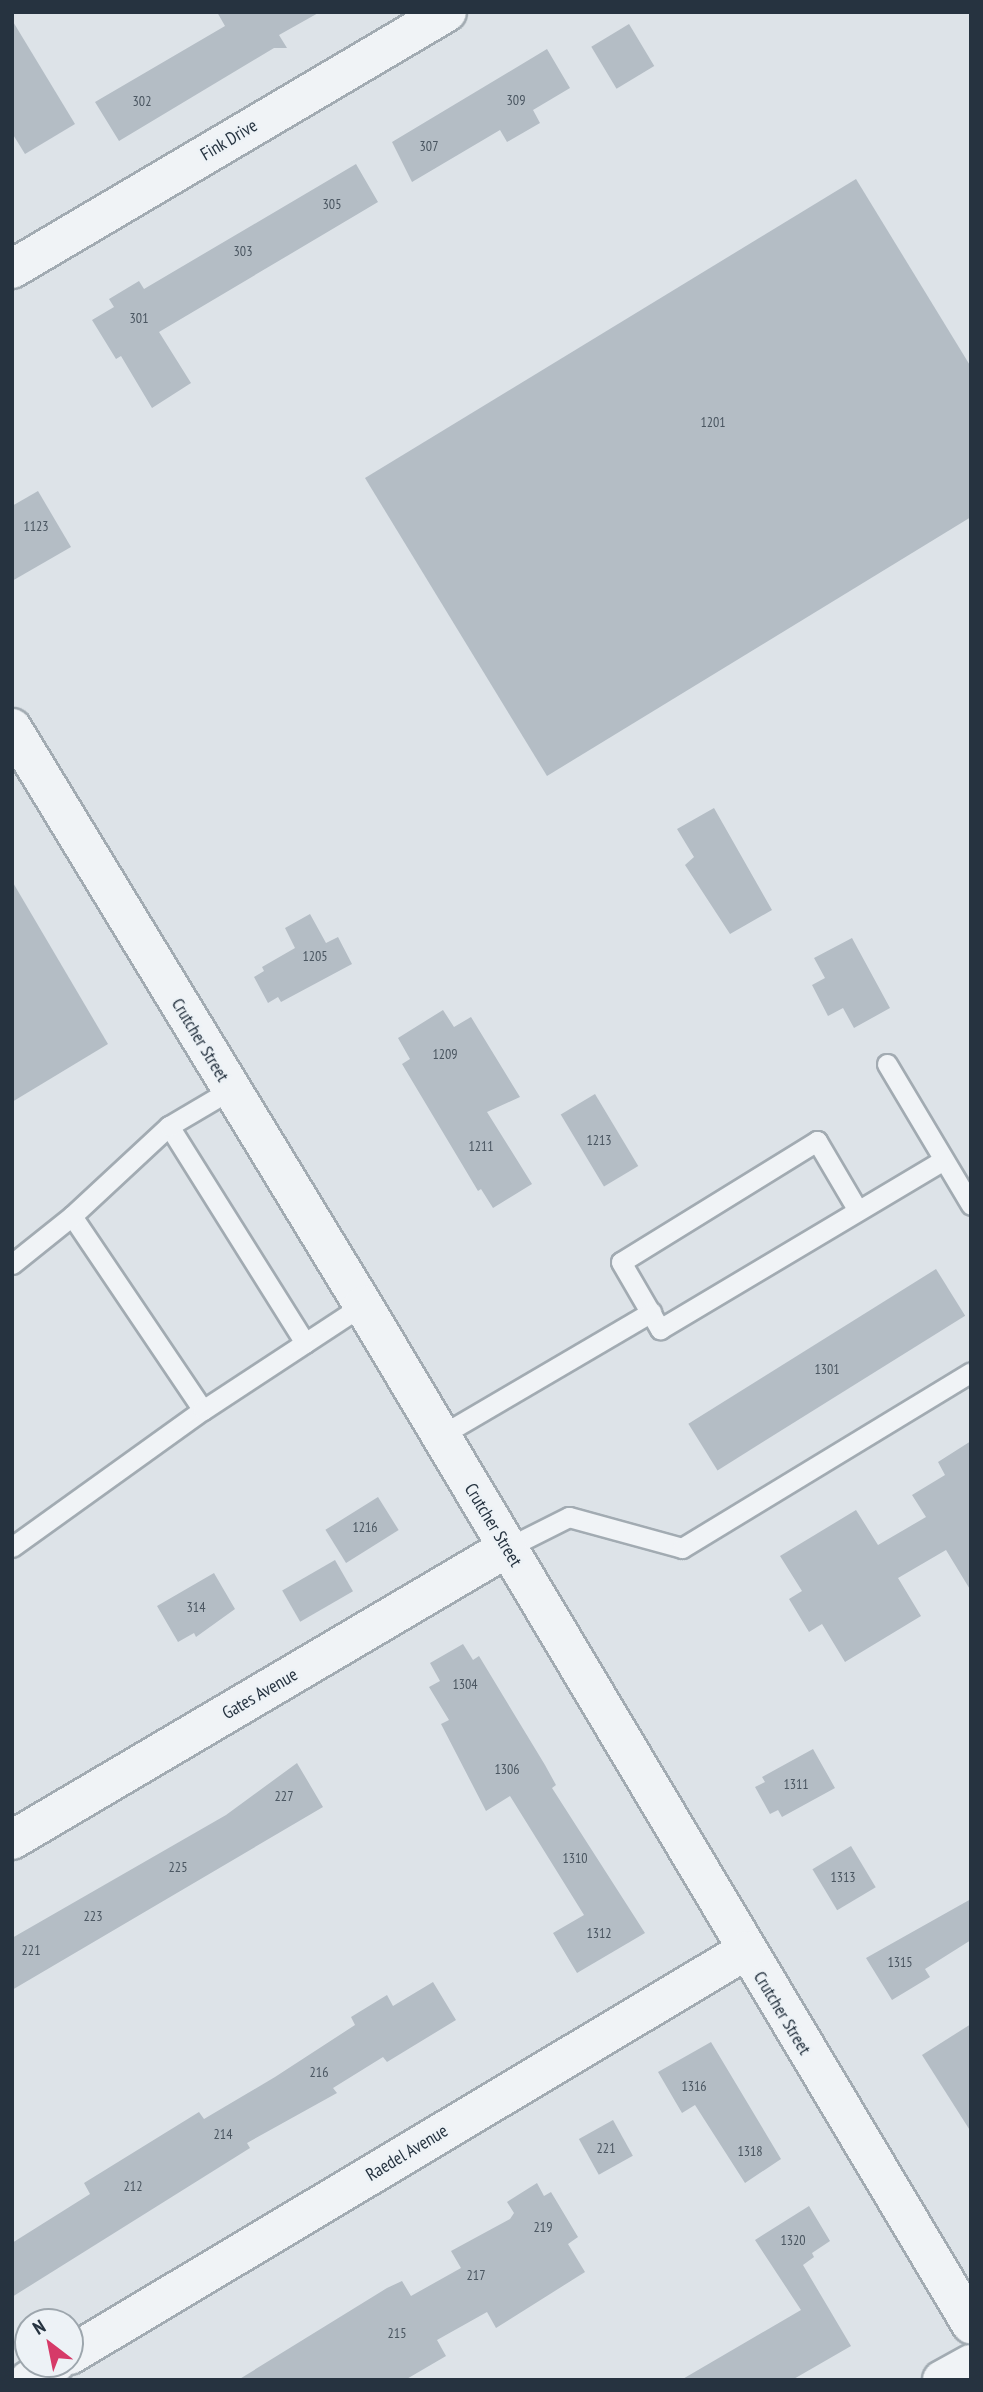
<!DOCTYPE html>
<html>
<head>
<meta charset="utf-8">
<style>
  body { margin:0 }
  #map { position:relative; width:983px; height:2392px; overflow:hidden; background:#dde3e8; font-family:"PT Sans Narrow",sans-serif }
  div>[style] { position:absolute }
  .building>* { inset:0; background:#b4bdc5; transform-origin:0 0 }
  .roads { filter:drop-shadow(2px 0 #a2abb2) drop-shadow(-2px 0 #a2abb2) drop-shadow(0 2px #a2abb2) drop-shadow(0 -2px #a2abb2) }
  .service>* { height:19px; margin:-9.5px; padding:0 9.5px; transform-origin:9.5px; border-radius:9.5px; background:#f0f3f6 }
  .minor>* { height:38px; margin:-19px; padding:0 19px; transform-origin:19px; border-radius:19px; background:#f0f3f6 }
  span { translate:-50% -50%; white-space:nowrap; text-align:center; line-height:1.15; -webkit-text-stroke:5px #edf2f6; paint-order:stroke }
  .number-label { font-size:14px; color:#4a5661 }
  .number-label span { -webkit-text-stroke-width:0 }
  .street-label { font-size:18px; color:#263340 }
  .frame { position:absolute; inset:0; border:14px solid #263340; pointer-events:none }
  .north { position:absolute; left:14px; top:2308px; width:70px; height:70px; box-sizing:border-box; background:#edf2f6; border:2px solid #9da6ad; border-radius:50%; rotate:328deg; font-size:19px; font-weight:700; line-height:28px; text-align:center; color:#263340 }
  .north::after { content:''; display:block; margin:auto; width:24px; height:32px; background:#d63a68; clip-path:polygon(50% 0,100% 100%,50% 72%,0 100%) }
</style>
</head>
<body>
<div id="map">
  <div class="building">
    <div style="clip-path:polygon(217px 12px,320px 12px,279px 35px,287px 48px,274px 48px,119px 141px,95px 102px,225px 26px)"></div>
    <div style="clip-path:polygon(12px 20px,75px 124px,25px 154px,12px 133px)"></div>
    <div style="left:629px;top:24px;width:49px;height:44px;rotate:59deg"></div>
    <div style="clip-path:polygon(547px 49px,570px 88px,533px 110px,540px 123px,507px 142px,500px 130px,412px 182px,392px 142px)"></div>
    <div style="clip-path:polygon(356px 164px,378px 202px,159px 332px,191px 383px,152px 408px,121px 356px,116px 359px,92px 320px,114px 307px,109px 299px,139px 281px,144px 289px)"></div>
    <div style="clip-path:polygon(856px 179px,971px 367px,971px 517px,547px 776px,365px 478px)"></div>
    <div style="clip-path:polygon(38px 491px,71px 547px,12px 581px,12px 506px)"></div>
    <div style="clip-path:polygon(714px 808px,772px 910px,730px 934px,685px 865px,694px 857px,677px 829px)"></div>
    <div style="clip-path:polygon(12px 881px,108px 1044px,12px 1102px)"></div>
    <div style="clip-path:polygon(310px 914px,326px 943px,338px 937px,352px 964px,281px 1002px,278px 997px,268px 1003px,254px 977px,264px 971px,262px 967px,295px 948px,285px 928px)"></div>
    <div style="clip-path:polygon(852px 938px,890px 1008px,854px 1028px,843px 1008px,828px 1016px,812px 985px,825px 978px,814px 958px)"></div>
    <div style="clip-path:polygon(443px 1010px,454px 1027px,471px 1017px,520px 1097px,487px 1112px,532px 1184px,493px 1208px,481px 1189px,478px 1191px,402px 1064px,410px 1059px,398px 1038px)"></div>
    <div style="left:595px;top:1094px;width:84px;height:40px;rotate:59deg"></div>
    <div style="left:936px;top:1269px;width:55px;height:292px;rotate:58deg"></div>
    <div style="clip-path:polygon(971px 1441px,971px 1591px,946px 1550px,898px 1578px,921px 1616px,845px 1662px,822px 1624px,809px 1632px,789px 1599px,802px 1591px,780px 1556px,856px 1510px,878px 1545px,926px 1517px,912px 1495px,945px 1475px,938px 1462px)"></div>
    <div style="left:378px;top:1497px;width:39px;height:62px;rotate:58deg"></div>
    <div style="left:335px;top:1560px;width:36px;height:61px;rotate:60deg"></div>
    <div style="clip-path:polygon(214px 1573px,235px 1609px,196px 1637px,194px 1633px,178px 1642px,157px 1606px)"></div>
    <div style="clip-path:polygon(463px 1644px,473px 1660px,479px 1656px,545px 1765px,556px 1785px,552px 1788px,645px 1933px,577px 1973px,553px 1933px,584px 1915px,510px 1796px,486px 1811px,441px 1724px,449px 1720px,429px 1687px,440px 1681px,430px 1663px)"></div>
    <div style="clip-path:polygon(813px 1749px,835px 1788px,782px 1817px,778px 1810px,770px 1814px,755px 1787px,765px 1782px,762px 1777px)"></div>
    <div style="clip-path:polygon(297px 1763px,323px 1807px,12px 1990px,12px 1938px,226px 1815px)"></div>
    <div style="left:851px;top:1846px;width:48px;height:45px;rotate:59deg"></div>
    <div style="clip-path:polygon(971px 1899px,971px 1940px,925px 1969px,930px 1977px,892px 2000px,866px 1958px)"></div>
    <div style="clip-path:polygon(433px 1982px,456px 2020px,387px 2062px,383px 2057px,333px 2088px,337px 2093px,247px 2143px,250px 2148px,12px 2297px,12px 2243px,90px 2194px,84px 2183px,199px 2112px,204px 2119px,275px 2077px,355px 2025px,351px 2017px,387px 1995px,393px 2006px)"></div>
    <div style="clip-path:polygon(971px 2024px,971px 2132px,922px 2055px)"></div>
    <div style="clip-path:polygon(711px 2042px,781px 2159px,745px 2183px,695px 2105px,682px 2113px,658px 2072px)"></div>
    <div style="left:613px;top:2120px;width:41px;height:39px;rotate:61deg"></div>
    <div style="clip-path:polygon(537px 2183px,544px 2196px,551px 2192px,578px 2237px,568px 2244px,585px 2272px,496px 2328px,487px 2312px,437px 2340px,446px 2356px,405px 2380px,238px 2380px,387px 2288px,402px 2281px,411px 2296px,461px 2268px,451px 2251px,510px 2219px,514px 2213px,507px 2202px)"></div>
    <div style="clip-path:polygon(809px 2206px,830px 2241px,812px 2253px,814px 2257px,803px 2265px,851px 2346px,792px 2380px,681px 2380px,801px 2310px,755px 2240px)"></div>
  </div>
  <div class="roads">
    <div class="service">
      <div style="left:887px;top:1064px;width:164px;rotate:59.2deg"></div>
      <div style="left:169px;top:1126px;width:256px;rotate:57.9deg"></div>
      <div style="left:857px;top:1209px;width:79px;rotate:-120.5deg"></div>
      <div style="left:817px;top:1141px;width:230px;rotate:148.3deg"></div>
      <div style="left:621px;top:1262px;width:78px;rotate:59.8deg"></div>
      <div style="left:660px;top:1329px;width:330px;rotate:-30.8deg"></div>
      <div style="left:72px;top:1216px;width:234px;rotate:56deg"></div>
      <div style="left:12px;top:1264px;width:77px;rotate:-38.7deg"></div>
      <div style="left:72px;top:1216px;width:132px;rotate:-42.9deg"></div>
      <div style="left:169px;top:1126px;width:71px;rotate:-30.5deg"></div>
      <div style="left:440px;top:1436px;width:245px;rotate:-30.4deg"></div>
      <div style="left:12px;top:1547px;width:235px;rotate:-35.7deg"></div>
      <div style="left:203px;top:1410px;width:191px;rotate:-33.3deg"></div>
      <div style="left:507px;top:1548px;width:69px;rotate:-26.6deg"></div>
      <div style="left:569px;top:1517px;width:117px;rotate:15.3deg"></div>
      <div style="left:682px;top:1548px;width:338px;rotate:-31.3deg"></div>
    </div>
    <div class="minor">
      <div style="left:12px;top:269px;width:505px;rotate:-30.57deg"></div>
      <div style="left:12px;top:728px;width:675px;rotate:58.69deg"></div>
      <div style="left:363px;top:1305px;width:1187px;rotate:59.18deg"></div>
      <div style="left:12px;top:1840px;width:575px;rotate:-30.54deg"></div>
      <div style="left:70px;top:2355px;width:787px;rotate:-30.9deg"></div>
      <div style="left:29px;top:2380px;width:31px;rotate:-32deg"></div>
      <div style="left:942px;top:2380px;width:33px;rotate:-29deg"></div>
    </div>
  </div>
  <div class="number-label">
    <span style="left:516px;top:100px">309</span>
    <span style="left:142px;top:101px">302</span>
    <span style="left:429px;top:146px">307</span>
    <span style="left:332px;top:204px">305</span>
    <span style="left:243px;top:251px">303</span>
    <span style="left:139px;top:318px">301</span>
    <span style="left:713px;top:422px">1201</span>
    <span style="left:36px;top:526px">1123</span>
    <span style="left:315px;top:956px">1205</span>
    <span style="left:445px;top:1054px">1209</span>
    <span style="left:599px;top:1140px">1213</span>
    <span style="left:481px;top:1146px">1211</span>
    <span style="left:827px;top:1369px">1301</span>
    <span style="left:365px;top:1527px">1216</span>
    <span style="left:196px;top:1607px">314</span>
    <span style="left:465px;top:1684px">1304</span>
    <span style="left:507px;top:1769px">1306</span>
    <span style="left:796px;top:1784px">1311</span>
    <span style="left:284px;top:1796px">227</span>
    <span style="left:575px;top:1858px">1310</span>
    <span style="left:178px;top:1867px">225</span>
    <span style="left:843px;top:1877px">1313</span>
    <span style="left:93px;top:1916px">223</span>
    <span style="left:599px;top:1933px">1312</span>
    <span style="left:31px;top:1950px">221</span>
    <span style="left:900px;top:1962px">1315</span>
    <span style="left:319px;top:2072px">216</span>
    <span style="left:694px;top:2086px">1316</span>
    <span style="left:223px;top:2134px">214</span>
    <span style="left:606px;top:2148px">221</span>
    <span style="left:750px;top:2151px">1318</span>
    <span style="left:133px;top:2186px">212</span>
    <span style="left:543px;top:2227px">219</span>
    <span style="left:793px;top:2240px">1320</span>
    <span style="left:476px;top:2275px">217</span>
    <span style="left:397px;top:2333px">215</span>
  </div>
  <div class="street-label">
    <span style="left:229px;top:140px;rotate:-31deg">Fink Drive</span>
    <span style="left:200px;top:1040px;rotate:59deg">Crutcher Street</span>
    <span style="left:493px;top:1525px;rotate:59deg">Crutcher Street</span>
    <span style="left:260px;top:1694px;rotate:-30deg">Gates Avenue</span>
    <span style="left:782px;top:2013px;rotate:59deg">Crutcher Street</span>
    <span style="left:407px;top:2153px;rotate:-31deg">Raedel Avenue</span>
  </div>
  <div class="frame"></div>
  <div class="north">N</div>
</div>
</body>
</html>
